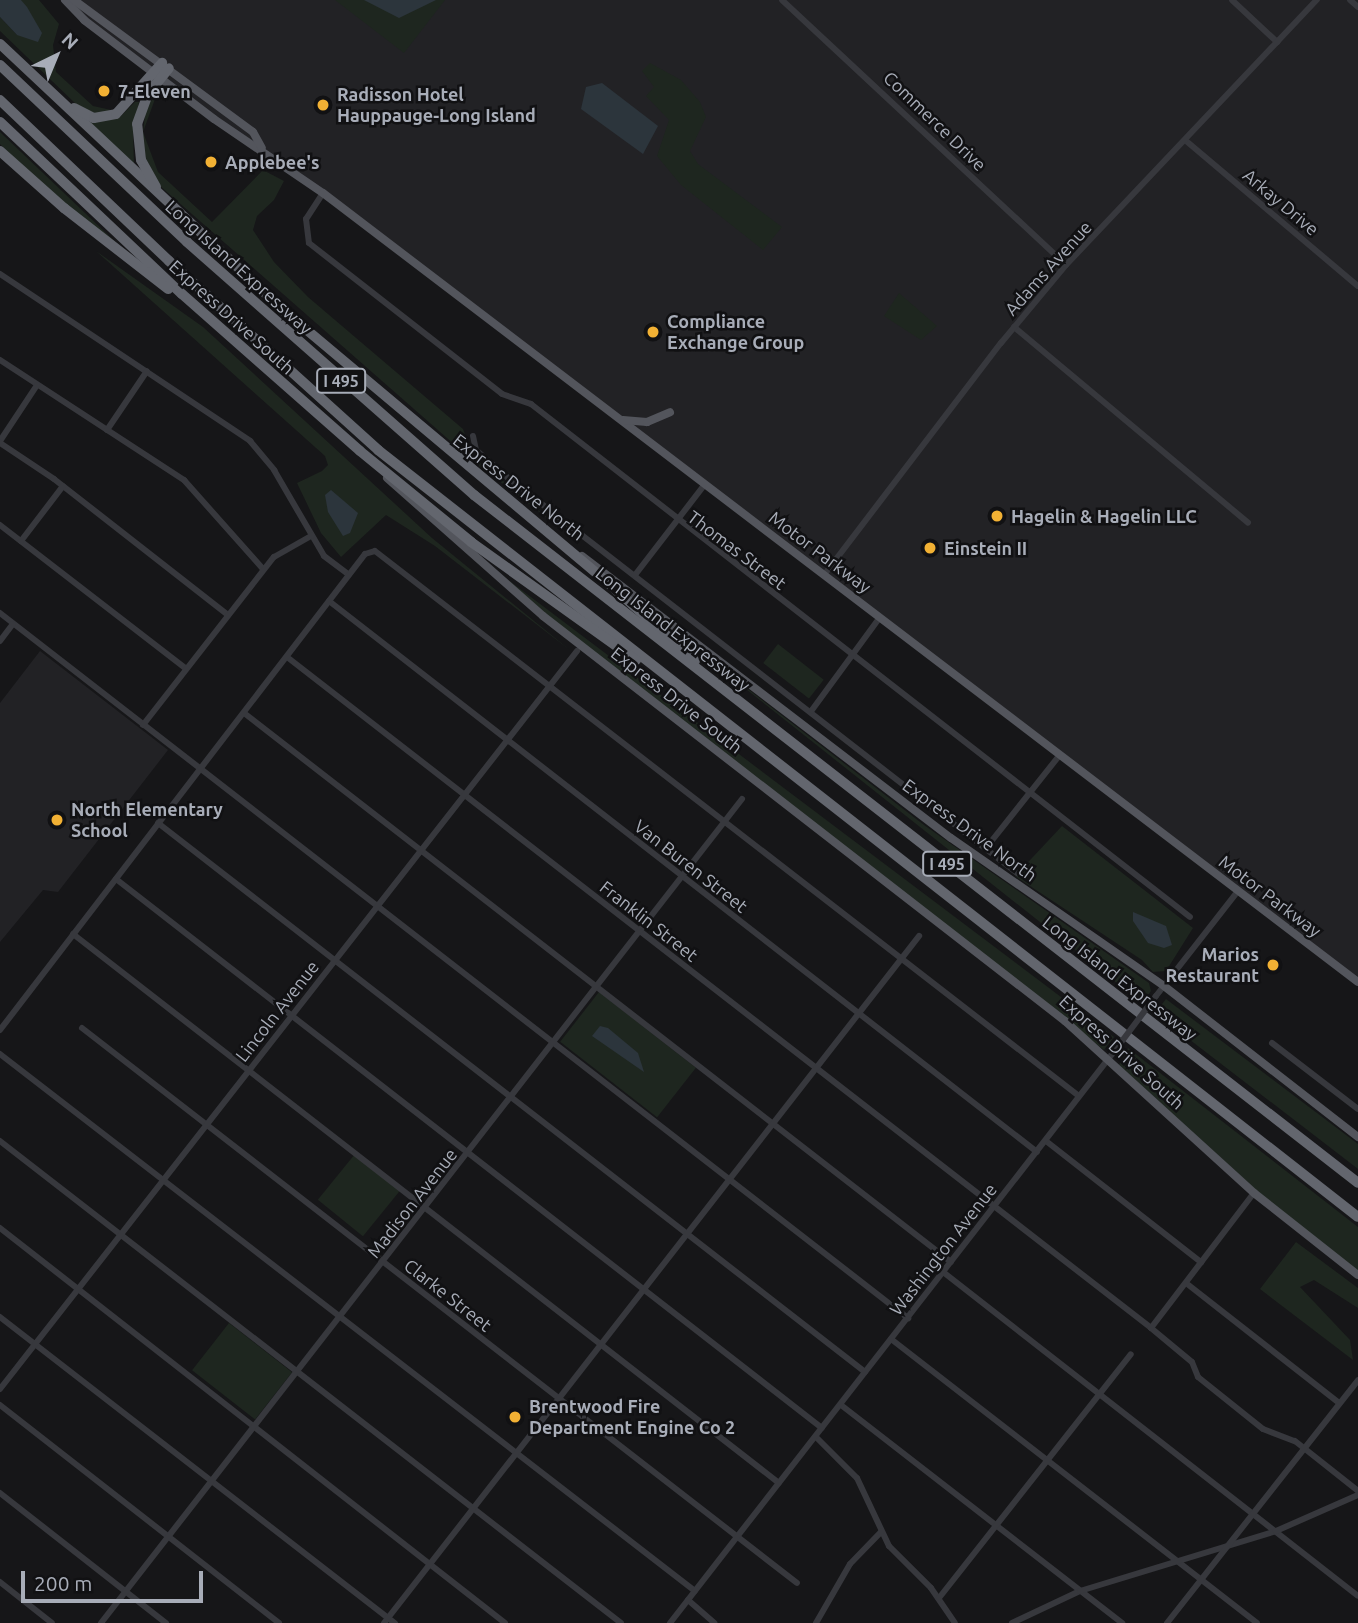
<!DOCTYPE html>
<html>
<head>
<meta charset="utf-8">
<style>
  body { margin:0 }
  #map { position:relative; width:1358px; height:1623px; overflow:hidden; background:#161618; font-family:Ubuntu,sans-serif }
  div>[style] { position:absolute }
  .built>* { inset:0; background:#222225 }
  .green>* { inset:0; background:#1e261f; transform-origin:0 0 }
  .water>* { inset:0; background:#2c353c }
  .minor>* { height:6px; margin:-3px; padding:0 3px; transform-origin:3px; border-radius:3px; background:#37383d }
  .major>* { height:8px; margin:-4px; padding:0 4px; transform-origin:4px; border-radius:4px; background:#53555c }
  .highway>* { height:10px; margin:-5px; padding:0 5px; transform-origin:5px; border-radius:5px; background:#63666e }
  .minor-bridge>* { height:6px; margin:-3px; padding:0 3px; transform-origin:3px; border-radius:3px; background:#37383d }
  .dots>* { width:19px; height:19px; translate:-50% -50%; box-sizing:border-box; border:4px solid #111113; border-radius:50% }
  span { translate:-50% -50%; white-space:nowrap; text-align:center; line-height:1.15; -webkit-text-stroke:5px #111113; paint-order:stroke }
  .shield-label span { padding:2px 5px; background:#111113; border:2px solid; border-radius:5px; -webkit-text-stroke-width:0 }
  .shield-label { font-size:16px; color:#a8adb8; font-weight:700 }
  .poi-label { font-size:18px; color:#a8adb8; font-weight:700 }
  .left { translate:0 -50%; text-align:left }
  .right { translate:-100% -50%; text-align:right }
  .street-label { font-size:18px; color:#a8adb8 }
  .north { position:absolute; left:21px; top:21px; width:70px; height:70px; -webkit-text-stroke:5px #111113; paint-order:stroke; rotate:43deg; font-size:19px; font-weight:700; line-height:28px; text-align:center; color:#a8adb8 }
  .north::after { content:''; display:block; margin:auto; width:24px; height:32px; background:#a8adb8; clip-path:polygon(50% 0,100% 100%,50% 72%,0 100%) }
  .scale { position:absolute; left:21px; top:1571px; width:182px; height:32px; box-sizing:border-box; border:4px solid #a8adb8; border-top:0; padding-left:9px; font-size:21px; line-height:24px; white-space:nowrap; color:#a8adb8; -webkit-text-stroke:5px #111113; paint-order:stroke }
</style>
</head>
<body>
<div id="map">
  <div class="built">
    <div style="clip-path:polygon(63px 0,1358px 0,1358px 983px,291px 173px,214px 119px)"></div>
    <div style="clip-path:polygon(40px 651px,168px 750px,58px 892px,43px 890px,0 942px,0 703px)"></div>
  </div>
  <div class="green">
    <div style="clip-path:polygon(21px 0,39px 0,59px 24px,53px 45px,56px 72px,93px 106px,116px 111px,97px 114px,78px 106px,0 31px,0 17px,17px 35px,28px 15px)"></div>
    <div style="clip-path:polygon(335px 0,445px 0,404px 53px)"></div>
    <div style="clip-path:polygon(650px 63px,681px 80px,700px 102px,706px 117px,690px 151px,698px 164px,782px 227px,763px 250px,681px 185px,657px 156px,669px 120px,646px 96px,654px 87px,642px 71px)"></div>
    <div style="clip-path:polygon(159px 88px,143px 132px,158px 172px,212px 222px,263px 170px,284px 181px,274px 200px,257px 216px,253px 230px,274px 262px,308px 297px,463px 429px,473px 456px,555px 524px,964px 840px,472px 460px,160px 186px,141px 149px,146px 107px)"></div>
    <div style="clip-path:polygon(135px 102px,139px 102px,133px 132px,134px 164px,89px 122px,119px 118px)"></div>
    <div style="clip-path:polygon(0 132px,127px 253px,59px 202px,0 144px)"></div>
    <div style="clip-path:polygon(96px 251px,203px 327px,432px 538px,571px 651px,435px 546px,386px 515px,341px 557px,321px 533px,297px 483px,322px 471px,328px 465px,325px 456px)"></div>
    <div style="clip-path:polygon(899px 293px,937px 326px,921px 340px,884px 316px)"></div>
    <div style="clip-path:polygon(503px 576px,1114px 1037px,1104px 1050px,551px 618px)"></div>
    <div style="clip-path:polygon(674px 632px,924px 825px,1149px 983px,1151px 991px,1142px 1003px)"></div>
    <div style="left:778px;top:644px;width:58px;height:24px;rotate:38deg"></div>
    <div style="clip-path:polygon(1062px 826px,1193px 928px,1166px 971px,1153px 972px,1142px 960px,1015px 876px)"></div>
    <div style="left:599px;top:992px;width:123px;height:63px;rotate:38deg"></div>
    <div style="clip-path:polygon(1166px 999px,1358px 1144px,1358px 1169px,1155px 1013px)"></div>
    <div style="clip-path:polygon(1128px 1048px,1358px 1227px,1358px 1271px,1264px 1197px,1119px 1065px)"></div>
    <div style="left:355px;top:1154px;width:58px;height:59px;rotate:39deg"></div>
    <div style="clip-path:polygon(1296px 1242px,1358px 1288px,1358px 1308px,1314px 1280px,1300px 1287px,1350px 1340px,1353px 1360px,1260px 1289px)"></div>
    <div style="left:229px;top:1323px;width:80px;height:60px;rotate:38deg"></div>
  </div>
  <div class="water">
    <div style="clip-path:polygon(0 0,21px 0,27px 7px,42px 33px,38px 42px,17px 35px,0 17px)"></div>
    <div style="clip-path:polygon(364px 0,436px 0,399px 18px)"></div>
    <div style="clip-path:polygon(602px 83px,658px 126px,643px 154px,581px 109px,586px 87px)"></div>
    <div style="clip-path:polygon(331px 490px,358px 513px,350px 533px,343px 536px,328px 512px,325px 495px)"></div>
    <div style="clip-path:polygon(1133px 912px,1166px 926px,1172px 945px,1164px 948px,1148px 943px,1133px 921px)"></div>
    <div style="clip-path:polygon(600px 1026px,608px 1028px,638px 1053px,644px 1072px,592px 1036px)"></div>
  </div>
  <div class="minor">
    <div style="left:782px;top:0;width:388px;rotate:43deg"></div>
    <div style="left:1232px;top:0;width:62px;rotate:43deg"></div>
    <div style="left:1350px;top:0;width:11px;rotate:41deg"></div>
    <div style="left:1185px;top:140px;width:226px;rotate:40.2deg"></div>
    <div style="left:323px;top:193px;width:31px;rotate:123deg"></div>
    <div style="left:306px;top:219px;width:24px;rotate:83deg"></div>
    <div style="left:309px;top:243px;width:245px;rotate:38deg"></div>
    <div style="left:502px;top:394px;width:31px;rotate:19deg"></div>
    <div style="left:531px;top:404px;width:835px;rotate:37.9deg"></div>
    <div style="left:0;top:274px;width:301px;rotate:33.7deg"></div>
    <div style="left:250px;top:441px;width:38px;rotate:50deg"></div>
    <div style="left:274px;top:470px;width:99px;rotate:59.8deg"></div>
    <div style="left:324px;top:556px;width:31px;rotate:37deg"></div>
    <div style="left:1014px;top:327px;width:305px;rotate:39.9deg"></div>
    <div style="left:0;top:360px;width:220px;rotate:33.1deg"></div>
    <div style="left:184px;top:480px;width:119px;rotate:48.4deg"></div>
    <div style="left:107px;top:430px;width:71px;rotate:-55.9deg"></div>
    <div style="left:473px;top:436px;width:14px;rotate:78deg"></div>
    <div style="left:476px;top:450px;width:41px;rotate:41.1deg"></div>
    <div style="left:507px;top:477px;width:646px;rotate:37.83deg"></div>
    <div style="left:0;top:441px;width:67px;rotate:-56.5deg"></div>
    <div style="left:0;top:443px;width:65px;rotate:33.7deg"></div>
    <div style="left:54px;top:479px;width:221px;rotate:38deg"></div>
    <div style="left:0;top:525px;width:235px;rotate:37.7deg"></div>
    <div style="left:21px;top:541px;width:69px;rotate:-52.6deg"></div>
    <div style="left:635px;top:575px;width:115px;rotate:-52.4deg"></div>
    <div style="left:824px;top:575px;width:292px;rotate:-52.7deg"></div>
    <div style="left:1001px;top:343px;width:102px;rotate:-50.2deg"></div>
    <div style="left:1066px;top:265px;width:365px;rotate:-46.6deg"></div>
    <div style="left:329px;top:601px;width:897px;rotate:37.89deg"></div>
    <div style="left:0;top:613px;width:1150px;rotate:37.83deg"></div>
    <div style="left:0;top:641px;width:21px;rotate:-53deg"></div>
    <div style="left:287px;top:657px;width:1094px;rotate:37.83deg"></div>
    <div style="left:1151px;top:1328px;width:53px;rotate:39.7deg"></div>
    <div style="left:1192px;top:1362px;width:16px;rotate:68deg"></div>
    <div style="left:1198px;top:1377px;width:83px;rotate:38.7deg"></div>
    <div style="left:1263px;top:1429px;width:34px;rotate:21deg"></div>
    <div style="left:1295px;top:1441px;width:80px;rotate:38.4deg"></div>
    <div style="left:812px;top:710px;width:115px;rotate:-53.8deg"></div>
    <div style="left:244px;top:713px;width:895px;rotate:37.83deg"></div>
    <div style="left:143px;top:725px;width:213px;rotate:-52.1deg"></div>
    <div style="left:274px;top:557px;width:43px;rotate:-29.6deg"></div>
    <div style="left:158px;top:823px;width:895px;rotate:37.83deg"></div>
    <div style="left:986px;top:848px;width:116px;rotate:-51.6deg"></div>
    <div style="left:116px;top:879px;width:894px;rotate:37.87deg"></div>
    <div style="left:73px;top:934px;width:894px;rotate:37.87deg"></div>
    <div style="left:1156px;top:996px;width:133px;rotate:-52deg"></div>
    <div style="left:82px;top:1028px;width:905px;rotate:37.82deg"></div>
    <div style="left:0;top:1030px;width:600px;rotate:-52.52deg"></div>
    <div style="left:365px;top:554px;width:10px;rotate:-17deg"></div>
    <div style="left:375px;top:551px;width:890px;rotate:37.75deg"></div>
    <div style="left:1272px;top:1043px;width:108px;rotate:37.5deg"></div>
    <div style="left:0;top:1054px;width:878px;rotate:37.69deg"></div>
    <div style="left:0;top:1141px;width:786px;rotate:37.82deg"></div>
    <div style="left:1046px;top:1141px;width:197px;rotate:38deg"></div>
    <div style="left:0;top:1228px;width:641px;rotate:38.03deg"></div>
    <div style="left:943px;top:1272px;width:526px;rotate:37.98deg"></div>
    <div style="left:1186px;top:1283px;width:194px;rotate:38.1deg"></div>
    <div style="left:0;top:1317px;width:500px;rotate:37.8deg"></div>
    <div style="left:1151px;top:1328px;width:170px;rotate:-52.7deg"></div>
    <div style="left:891px;top:1339px;width:463px;rotate:37.8deg"></div>
    <div style="left:0;top:1389px;width:937px;rotate:-51.98deg"></div>
    <div style="left:0;top:1405px;width:354px;rotate:38deg"></div>
    <div style="left:841px;top:1405px;width:356px;rotate:37.8deg"></div>
    <div style="left:816px;top:1437px;width:58px;rotate:45deg"></div>
    <div style="left:857px;top:1478px;width:75px;rotate:64.8deg"></div>
    <div style="left:889px;top:1546px;width:59px;rotate:45deg"></div>
    <div style="left:931px;top:1588px;width:42px;rotate:55.6deg"></div>
    <div style="left:0;top:1493px;width:211px;rotate:38.1deg"></div>
    <div style="left:0;top:1582px;width:66px;rotate:38.3deg"></div>
    <div style="left:939px;top:1598px;width:310px;rotate:-51.8deg"></div>
    <div style="left:688px;top:1600px;width:35px;rotate:41deg"></div>
    <div style="left:101px;top:1623px;width:1044px;rotate:-52.12deg"></div>
    <div style="left:384px;top:1623px;width:871px;rotate:-52.09deg"></div>
    <div style="left:670px;top:1623px;width:727px;rotate:-52.15deg"></div>
    <div style="left:816px;top:1623px;width:68px;rotate:-60deg"></div>
    <div style="left:850px;top:1564px;width:45px;rotate:-45.9deg"></div>
    <div style="left:1012px;top:1623px;width:75px;rotate:-25.2deg"></div>
    <div style="left:1080px;top:1591px;width:205px;rotate:-17deg"></div>
    <div style="left:1276px;top:1531px;width:90px;rotate:-23.7deg"></div>
    <div style="left:1167px;top:1623px;width:309px;rotate:-51.8deg"></div>
  </div>
  <div class="major">
    <div style="left:65px;top:0;width:28px;rotate:46deg"></div>
    <div style="left:84px;top:20px;width:163px;rotate:37.3deg"></div>
    <div style="left:214px;top:119px;width:132px;rotate:34.2deg"></div>
    <div style="left:323px;top:193px;width:1301px;rotate:37.32deg"></div>
    <div style="left:74px;top:0;width:222px;rotate:36.4deg"></div>
    <div style="left:253px;top:132px;width:18px;rotate:61deg"></div>
    <div style="left:623px;top:420px;width:24px;rotate:5deg"></div>
    <div style="left:647px;top:422px;width:25px;rotate:-23deg"></div>
    <div style="left:387px;top:478px;width:208px;rotate:41.5deg"></div>
    <div style="left:543px;top:616px;width:661px;rotate:37.81deg"></div>
    <div style="left:1065px;top:1021px;width:256px;rotate:42.3deg"></div>
    <div style="left:1254px;top:1193px;width:132px;rotate:38.3deg"></div>
    <div style="left:582px;top:556px;width:464px;rotate:37.4deg"></div>
    <div style="left:951px;top:838px;width:259px;rotate:34.8deg"></div>
    <div style="left:1164px;top:986px;width:246px;rotate:37.9deg"></div>
  </div>
  <div class="highway">
    <div style="left:0;top:44px;width:396px;rotate:43.2deg"></div>
    <div style="left:289px;top:315px;width:412px;rotate:40deg"></div>
    <div style="left:605px;top:580px;width:121px;rotate:42deg"></div>
    <div style="left:0;top:65px;width:257px;rotate:43.4deg"></div>
    <div style="left:187px;top:242px;width:383px;rotate:41.4deg"></div>
    <div style="left:474px;top:495px;width:1120px;rotate:37.89deg"></div>
    <div style="left:0;top:100px;width:233px;rotate:43.6deg"></div>
    <div style="left:169px;top:261px;width:282px;rotate:42.1deg"></div>
    <div style="left:378px;top:450px;width:1244px;rotate:38.05deg"></div>
    <div style="left:74px;top:108px;width:22px;rotate:27deg"></div>
    <div style="left:94px;top:118px;width:22px;rotate:-10deg"></div>
    <div style="left:116px;top:114px;width:69px;rotate:-48deg"></div>
    <div style="left:0;top:122px;width:250px;rotate:43.4deg"></div>
    <div style="left:182px;top:294px;width:237px;rotate:41.4deg"></div>
    <div style="left:360px;top:451px;width:144px;rotate:39.3deg"></div>
    <div style="left:471px;top:542px;width:203px;rotate:35.6deg"></div>
    <div style="left:0;top:151px;width:86px;rotate:41.7deg"></div>
    <div style="left:64px;top:208px;width:132px;rotate:37.9deg"></div>
    <div style="left:156px;top:187px;width:31px;rotate:-119deg"></div>
    <div style="left:141px;top:160px;width:36px;rotate:-96deg"></div>
    <div style="left:137px;top:124px;width:32px;rotate:-70deg"></div>
    <div style="left:148px;top:94px;width:33px;rotate:-51deg"></div>
  </div>
  <div class="minor-bridge">
    <div style="left:1116px;top:1049px;width:66px;rotate:-53deg"></div>
  </div>
  <div class="dots">
    <div style="left:104px;top:91px;background:#f2b134"></div>
    <div style="left:323px;top:105px;background:#f2b134"></div>
    <div style="left:211px;top:162px;background:#f2b134"></div>
    <div style="left:653px;top:332px;background:#f2b134"></div>
    <div style="left:997px;top:516px;background:#f2b134"></div>
    <div style="left:930px;top:548px;background:#f2b134"></div>
    <div style="left:57px;top:820px;background:#f2b134"></div>
    <div style="left:1273px;top:965px;background:#f2b134"></div>
    <div style="left:515px;top:1417px;background:#f2b134"></div>
  </div>
  <div class="shield-label">
    <span style="left:341px;top:381px">I 495</span>
    <span style="left:947px;top:864px">I 495</span>
  </div>
  <div class="poi-label">
    <span class="left" style="left:118px;top:91px">7-Eleven</span>
    <span class="left" style="left:337px;top:105px">Radisson Hotel<br>Hauppauge-Long Island</span>
    <span class="left" style="left:225px;top:162px">Applebee's</span>
    <span class="left" style="left:667px;top:332px">Compliance<br>Exchange Group</span>
    <span class="left" style="left:1011px;top:516px">Hagelin &amp; Hagelin LLC</span>
    <span class="left" style="left:944px;top:548px">Einstein II</span>
    <span class="left" style="left:71px;top:820px">North Elementary<br>School</span>
    <span class="right" style="left:1259px;top:965px">Marios<br>Restaurant</span>
    <span class="left" style="left:529px;top:1417px">Brentwood Fire<br>Department Engine Co 2</span>
  </div>
  <div class="street-label">
    <span style="left:935px;top:121px;rotate:44deg">Commerce Drive</span>
    <span style="left:1281px;top:202px;rotate:40deg">Arkay Drive</span>
    <span style="left:239px;top:267px;rotate:42deg">Long Island Expressway</span>
    <span style="left:1048px;top:268px;rotate:-48deg">Adams Avenue</span>
    <span style="left:232px;top:317px;rotate:42deg">Express Drive South</span>
    <span style="left:519px;top:487px;rotate:38deg">Express Drive North</span>
    <span style="left:737px;top:550px;rotate:37deg">Thomas Street</span>
    <span style="left:820px;top:552px;rotate:37deg">Motor Parkway</span>
    <span style="left:673px;top:629px;rotate:38deg">Long Island Expressway</span>
    <span style="left:677px;top:700px;rotate:38deg">Express Drive South</span>
    <span style="left:970px;top:830px;rotate:36deg">Express Drive North</span>
    <span style="left:691px;top:866px;rotate:38deg">Van Buren Street</span>
    <span style="left:1270px;top:896px;rotate:37deg">Motor Parkway</span>
    <span style="left:649px;top:921px;rotate:38deg">Franklin Street</span>
    <span style="left:1120px;top:978px;rotate:38deg">Long Island Expressway</span>
    <span style="left:277px;top:1011px;rotate:-52deg">Lincoln Avenue</span>
    <span style="left:1122px;top:1052px;rotate:42deg">Express Drive South</span>
    <span style="left:412px;top:1203px;rotate:-52deg">Madison Avenue</span>
    <span style="left:943px;top:1249px;rotate:-52deg">Washington Avenue</span>
    <span style="left:448px;top:1295px;rotate:38deg">Clarke Street</span>
  </div>
  <div class="north">N</div>
  <div class="scale">200 m</div>
</div>
</body>
</html>
